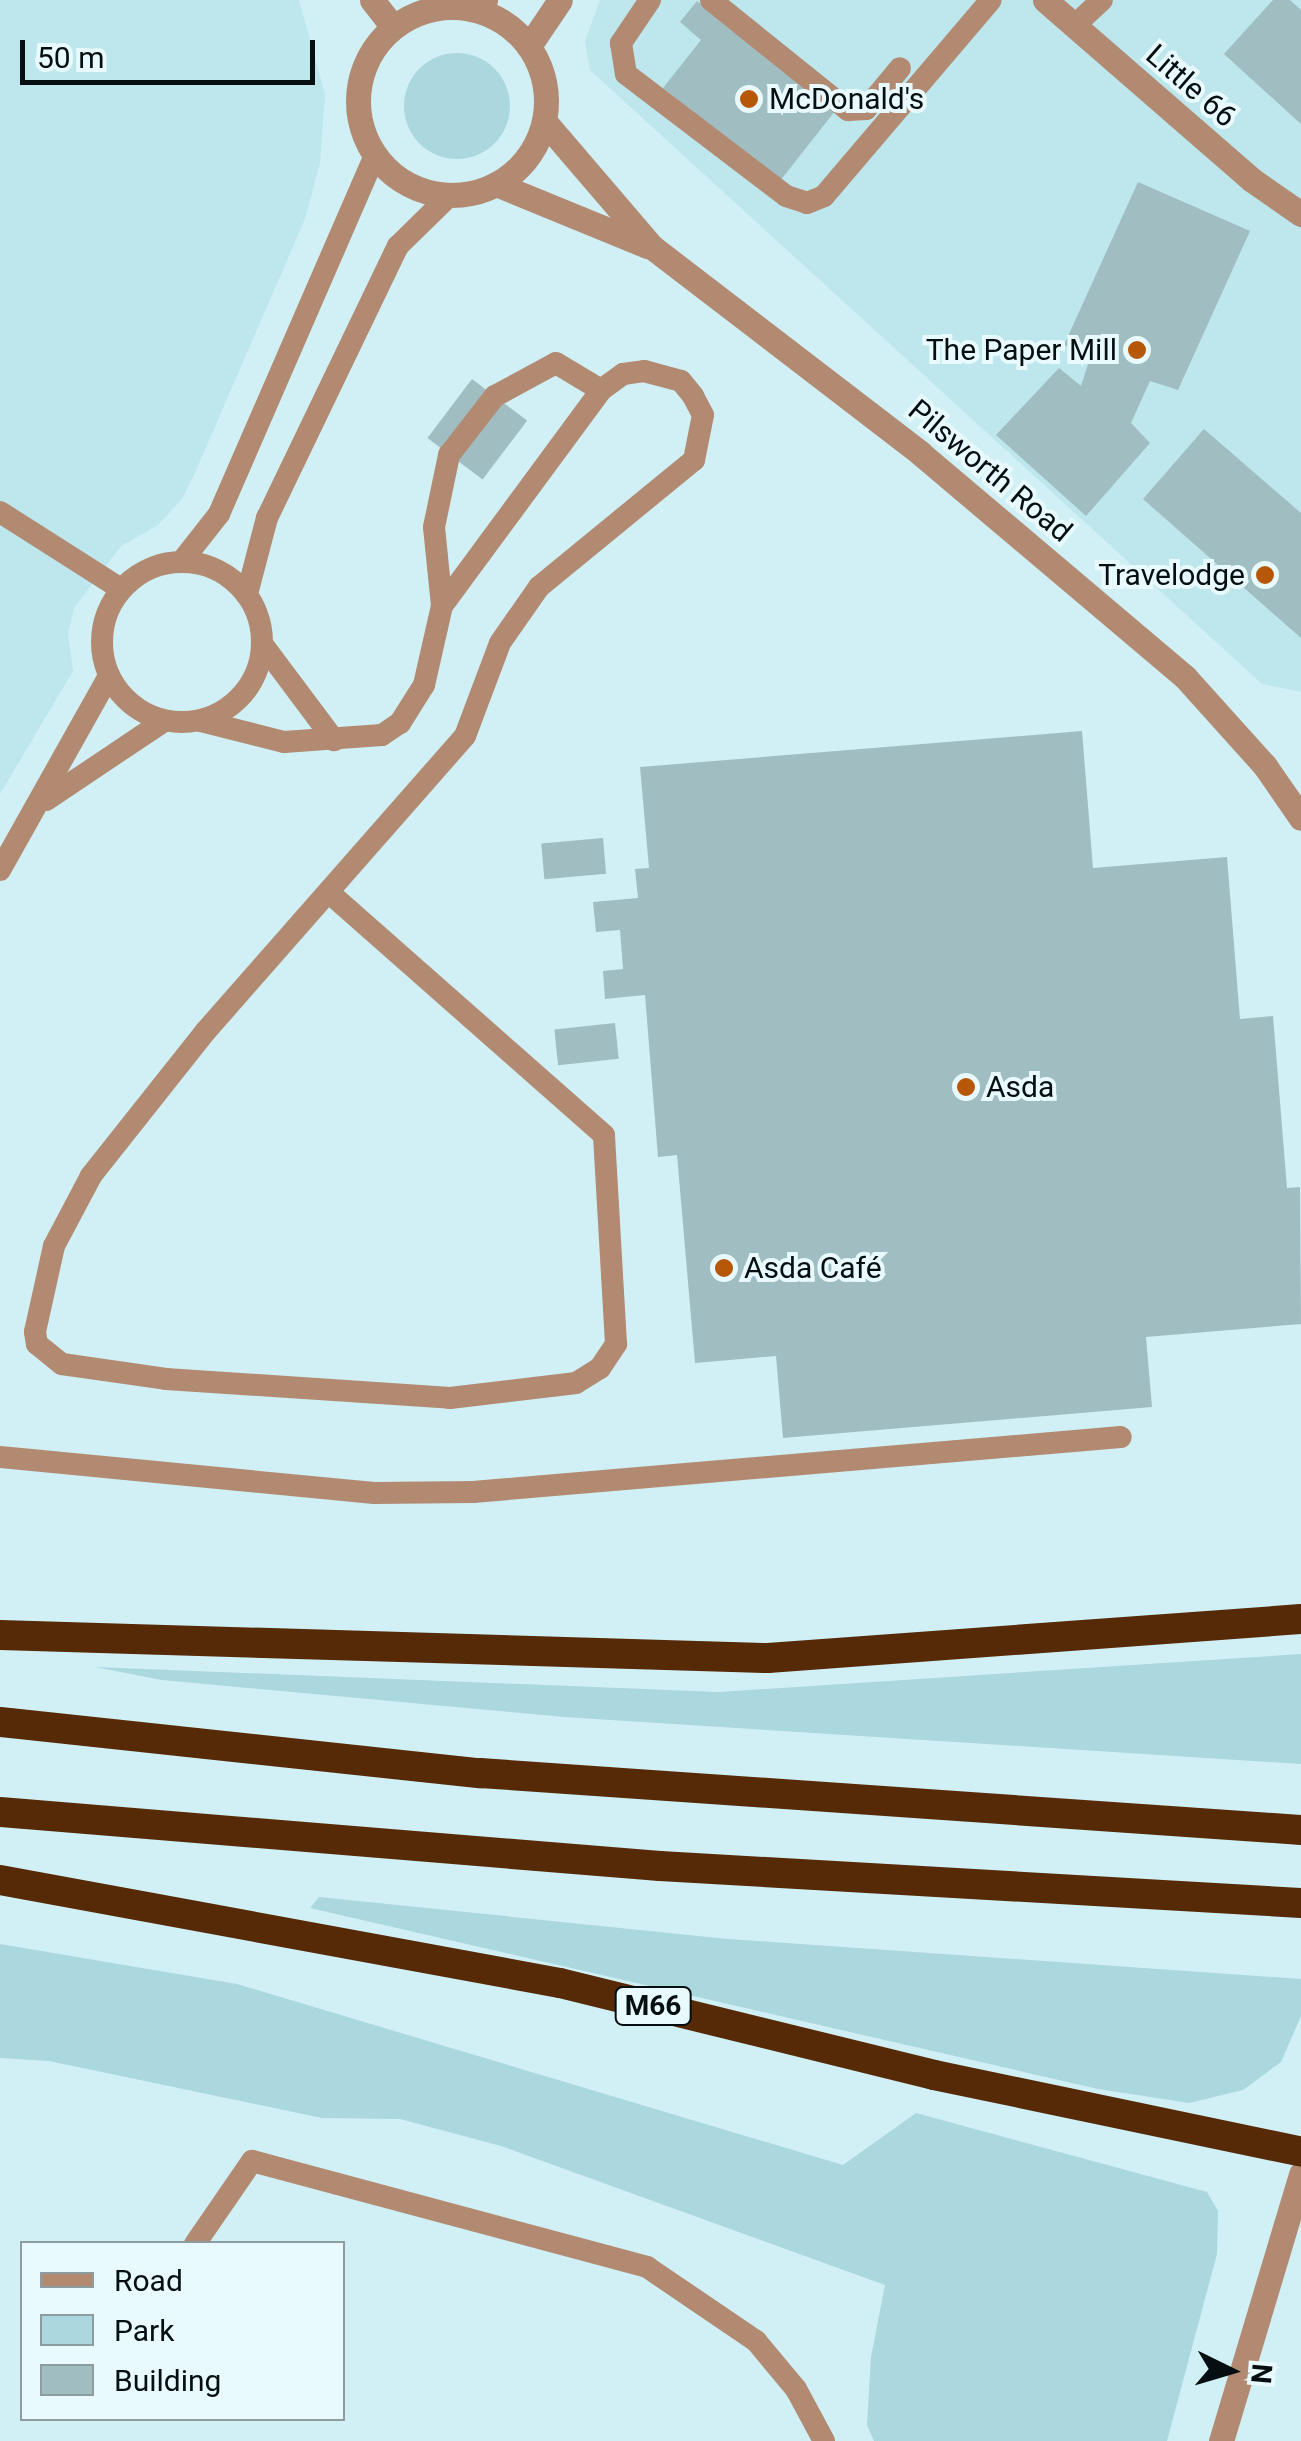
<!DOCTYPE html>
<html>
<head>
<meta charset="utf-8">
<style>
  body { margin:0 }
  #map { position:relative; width:1301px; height:2441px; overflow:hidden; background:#d1f0f5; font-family:Roboto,sans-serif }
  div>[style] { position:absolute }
  .built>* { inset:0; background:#bee6ed }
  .green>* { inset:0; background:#abd7de }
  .round { border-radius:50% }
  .building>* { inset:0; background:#a0bdc2; transform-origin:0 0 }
  .service>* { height:22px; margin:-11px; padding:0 11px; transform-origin:11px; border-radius:11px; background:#b28a72 }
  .service>.ring { margin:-11px; padding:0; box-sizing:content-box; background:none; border:22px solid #b28a72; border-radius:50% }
  .minor>* { height:25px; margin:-12.5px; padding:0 12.5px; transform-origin:12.5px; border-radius:12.5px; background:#b28a72 }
  .tertiary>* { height:25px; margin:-12.5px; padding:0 12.5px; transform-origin:12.5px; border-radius:12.5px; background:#b28a72 }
  .tertiary>.ring { margin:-12.5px; padding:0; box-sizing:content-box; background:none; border:25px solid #b28a72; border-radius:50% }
  .motorway>* { height:30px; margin:-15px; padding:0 15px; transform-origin:15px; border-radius:15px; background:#562907 }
  .dots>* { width:28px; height:28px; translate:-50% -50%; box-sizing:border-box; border:5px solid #e8fafd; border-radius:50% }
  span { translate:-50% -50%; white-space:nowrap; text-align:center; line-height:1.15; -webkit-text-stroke:8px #e8fafd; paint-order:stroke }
  .shield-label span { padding:2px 8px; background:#e8fafd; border:2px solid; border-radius:8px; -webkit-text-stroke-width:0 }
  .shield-label { font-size:28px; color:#050e10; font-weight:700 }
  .street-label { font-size:30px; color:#050e10 }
  .poi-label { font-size:30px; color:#050e10 }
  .left { translate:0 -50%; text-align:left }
  .right { translate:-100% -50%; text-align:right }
  .legend { position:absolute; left:20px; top:2241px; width:325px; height:180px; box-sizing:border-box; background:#e8fafd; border:2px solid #8d9c9e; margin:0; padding:12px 18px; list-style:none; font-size:30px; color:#050e10 }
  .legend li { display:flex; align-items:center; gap:20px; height:50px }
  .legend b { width:50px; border:2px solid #8d9c9e }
  .north { position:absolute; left:1181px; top:2321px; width:100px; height:100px; -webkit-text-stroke:8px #e8fafd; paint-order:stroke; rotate:95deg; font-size:28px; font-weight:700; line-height:40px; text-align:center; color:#050e10 }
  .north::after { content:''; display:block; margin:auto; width:35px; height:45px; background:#050e10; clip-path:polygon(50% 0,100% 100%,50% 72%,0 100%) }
  .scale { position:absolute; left:20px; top:40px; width:295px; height:45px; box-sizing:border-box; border:5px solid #050e10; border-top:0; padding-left:12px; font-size:30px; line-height:35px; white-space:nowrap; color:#050e10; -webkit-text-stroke:8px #e8fafd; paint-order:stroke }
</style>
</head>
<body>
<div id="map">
  <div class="built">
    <div style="clip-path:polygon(0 0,299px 0,325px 94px,320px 163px,305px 219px,194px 475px,182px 499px,158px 525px,121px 546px,74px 608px,68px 634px,73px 671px,0 794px)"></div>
    <div style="clip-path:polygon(600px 0,1301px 0,1301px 692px,1262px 684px,590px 70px,585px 41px)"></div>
  </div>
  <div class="green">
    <div class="round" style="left:404px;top:53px;width:106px;height:106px"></div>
    <div style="clip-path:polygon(1301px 1654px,1301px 1764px,564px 1717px,162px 1680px,95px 1667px,719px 1692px)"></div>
    <div style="clip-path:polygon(319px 1897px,728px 1939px,1301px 1979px,1301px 2016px,1281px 2062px,1243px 2090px,1189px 2103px,1098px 2089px,310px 1908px)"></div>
    <div style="clip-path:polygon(0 1944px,237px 1984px,843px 2165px,916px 2113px,1207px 2192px,1218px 2211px,1217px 2254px,1167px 2441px,874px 2441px,867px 2425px,871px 2357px,885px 2285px,501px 2146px,400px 2119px,322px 2118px,49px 2061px,0 2058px)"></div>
  </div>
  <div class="building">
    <div style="clip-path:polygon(1273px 0,1290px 0,1301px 10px,1301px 124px,1224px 54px)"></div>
    <div style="clip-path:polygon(697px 1px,835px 111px,780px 181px,663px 88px,701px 40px,680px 22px)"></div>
    <div style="clip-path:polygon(1138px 182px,1250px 231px,1178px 390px,1150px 381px,1131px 423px,1150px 443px,1086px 516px,996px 435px,1059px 368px,1081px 386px,1091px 355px,1064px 345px)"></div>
    <div style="left:472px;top:379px;width:69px;height:74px;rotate:37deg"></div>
    <div style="clip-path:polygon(1204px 429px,1301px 513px,1301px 638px,1143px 499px)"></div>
    <div style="clip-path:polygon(1082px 731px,1093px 868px,1227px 857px,1240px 1019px,1273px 1016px,1287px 1188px,1300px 1187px,1301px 1324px,1146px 1337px,1152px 1407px,783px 1438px,776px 1356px,695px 1363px,677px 1155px,658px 1157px,645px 995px,605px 999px,603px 971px,623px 969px,620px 930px,596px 932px,593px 902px,638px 898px,635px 869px,649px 868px,640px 767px)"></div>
    <div style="left:603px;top:838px;width:36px;height:62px;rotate:85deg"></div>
    <div style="left:615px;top:1023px;width:36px;height:61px;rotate:84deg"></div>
  </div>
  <div class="service">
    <div style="left:650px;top:0;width:52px;rotate:124deg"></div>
    <div style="left:621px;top:43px;width:31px;rotate:81deg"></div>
    <div style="left:626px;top:74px;width:201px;rotate:37.3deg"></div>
    <div style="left:786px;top:196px;width:22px;rotate:18deg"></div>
    <div style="left:807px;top:203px;width:18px;rotate:-22deg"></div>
    <div style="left:824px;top:196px;width:257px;rotate:-49.6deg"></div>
    <div style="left:711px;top:0;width:176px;rotate:38.8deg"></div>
    <div style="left:848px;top:110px;width:18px;rotate:-3deg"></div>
    <div style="left:866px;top:109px;width:53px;rotate:-50.3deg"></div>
    <div style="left:1074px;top:26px;width:38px;rotate:-43deg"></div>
    <div style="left:0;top:512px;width:143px;rotate:32.5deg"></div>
    <div style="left:182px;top:561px;width:60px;rotate:-51.8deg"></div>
    <div style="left:219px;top:514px;width:391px;rotate:-66.5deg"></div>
    <div class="ring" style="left:102px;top:562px;width:138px;height:138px"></div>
    <div style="left:247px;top:594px;width:79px;rotate:-75.3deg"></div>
    <div style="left:267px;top:518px;width:302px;rotate:-64.3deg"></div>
    <div style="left:398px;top:246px;width:73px;rotate:-44.4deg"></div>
    <div style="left:442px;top:606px;width:79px;rotate:-95.8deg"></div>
    <div style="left:434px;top:527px;width:74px;rotate:-78.2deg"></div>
    <div style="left:449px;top:455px;width:75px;rotate:-52.1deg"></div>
    <div style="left:495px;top:396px;width:69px;rotate:-28.4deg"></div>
    <div style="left:556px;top:363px;width:52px;rotate:31deg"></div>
    <div style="left:263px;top:645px;width:119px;rotate:53.2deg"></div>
    <div style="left:201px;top:721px;width:86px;rotate:14.2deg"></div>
    <div style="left:284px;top:742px;width:98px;rotate:-4.1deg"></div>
    <div style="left:382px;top:735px;width:22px;rotate:-34deg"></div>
    <div style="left:400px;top:723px;width:45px;rotate:-57.7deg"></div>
    <div style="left:424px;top:685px;width:81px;rotate:-77.2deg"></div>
    <div style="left:442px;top:606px;width:268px;rotate:-53.6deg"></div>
    <div style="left:601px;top:390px;width:27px;rotate:-36deg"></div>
    <div style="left:623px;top:374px;width:21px;rotate:-8deg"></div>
    <div style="left:644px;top:371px;width:38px;rotate:15deg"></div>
    <div style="left:681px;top:381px;width:19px;rotate:51deg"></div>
    <div style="left:693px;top:396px;width:21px;rotate:62deg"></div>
    <div style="left:703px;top:415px;width:46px;rotate:101.3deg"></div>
    <div style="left:694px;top:460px;width:200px;rotate:140.7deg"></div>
    <div style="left:539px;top:587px;width:68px;rotate:124.9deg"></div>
    <div style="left:500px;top:643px;width:99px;rotate:110.6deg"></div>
    <div style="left:465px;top:736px;width:394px;rotate:131.3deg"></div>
    <div style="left:205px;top:1032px;width:184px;rotate:128.4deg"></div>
    <div style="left:91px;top:1176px;width:79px;rotate:117.9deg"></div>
    <div style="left:54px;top:1246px;width:88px;rotate:102.5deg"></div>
    <div style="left:35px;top:1332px;width:12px;rotate:81deg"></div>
    <div style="left:37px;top:1344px;width:32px;rotate:39deg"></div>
    <div style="left:62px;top:1364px;width:105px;rotate:8.2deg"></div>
    <div style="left:166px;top:1379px;width:285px;rotate:3.8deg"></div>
    <div style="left:450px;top:1398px;width:127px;rotate:-6.8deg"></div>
    <div style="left:576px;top:1383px;width:28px;rotate:-32deg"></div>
    <div style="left:600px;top:1368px;width:29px;rotate:-56deg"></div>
    <div style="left:616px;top:1344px;width:209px;rotate:-93.3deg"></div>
    <div style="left:604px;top:1135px;width:364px;rotate:-138.6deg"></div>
    <div style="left:46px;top:800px;width:142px;rotate:-33.8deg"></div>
    <div style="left:0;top:870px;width:223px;rotate:-60.7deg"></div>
    <div style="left:0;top:1457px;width:376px;rotate:5.5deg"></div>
    <div style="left:374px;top:1493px;width:99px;rotate:-0.6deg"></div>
    <div style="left:473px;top:1492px;width:650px;rotate:-4.85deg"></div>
    <div style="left:195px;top:2244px;width:101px;rotate:-55.5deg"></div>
    <div style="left:252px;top:2161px;width:409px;rotate:15deg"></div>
    <div style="left:647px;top:2267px;width:132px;rotate:34.2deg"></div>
    <div style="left:756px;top:2341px;width:62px;rotate:50.2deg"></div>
    <div style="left:796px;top:2389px;width:59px;rotate:61.7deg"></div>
  </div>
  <div class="minor">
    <div style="left:1045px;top:0;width:274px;rotate:41deg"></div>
    <div style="left:1252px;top:180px;width:60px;rotate:34.8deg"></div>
    <div style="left:472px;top:9px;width:16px;rotate:-35deg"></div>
    <div style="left:529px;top:46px;width:55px;rotate:-56deg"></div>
  </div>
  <div class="tertiary">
    <div style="left:372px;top:0;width:34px;rotate:52deg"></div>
    <div class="ring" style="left:358px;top:7px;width:163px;height:163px"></div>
    <div style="left:544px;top:121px;width:166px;rotate:49.4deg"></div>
    <div style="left:652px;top:247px;width:338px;rotate:37.5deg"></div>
    <div style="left:920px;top:453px;width:347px;rotate:40.2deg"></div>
    <div style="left:1185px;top:677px;width:120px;rotate:48deg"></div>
    <div style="left:1265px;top:766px;width:63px;rotate:55.3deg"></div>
    <div style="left:496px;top:184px;width:163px;rotate:22.3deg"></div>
    <div style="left:1221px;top:2441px;width:279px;rotate:-73.3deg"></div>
  </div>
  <div class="motorway">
    <div style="left:0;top:1635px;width:768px;rotate:1.72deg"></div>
    <div style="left:768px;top:1658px;width:534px;rotate:-4.18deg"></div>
    <div style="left:0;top:1722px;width:483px;rotate:6.1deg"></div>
    <div style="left:480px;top:1773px;width:823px;rotate:3.97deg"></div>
    <div style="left:0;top:1812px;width:662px;rotate:4.68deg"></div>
    <div style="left:660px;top:1866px;width:642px;rotate:3.3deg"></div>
    <div style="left:0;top:1880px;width:569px;rotate:10.42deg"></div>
    <div style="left:560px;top:1983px;width:385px;rotate:13.8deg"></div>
    <div style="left:934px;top:2075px;width:375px;rotate:11.8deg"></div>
  </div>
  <div class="dots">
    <div style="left:749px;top:99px;background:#b65808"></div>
    <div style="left:1137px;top:350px;background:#b65808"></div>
    <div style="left:1265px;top:575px;background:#b65808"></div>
    <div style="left:966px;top:1087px;background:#b65808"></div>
    <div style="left:724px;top:1268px;background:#b65808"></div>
  </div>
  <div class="shield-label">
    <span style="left:653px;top:2006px">M66</span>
  </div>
  <div class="street-label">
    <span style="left:1191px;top:86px;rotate:41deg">Little 66</span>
    <span style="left:990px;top:471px;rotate:40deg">Pilsworth Road</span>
  </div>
  <div class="poi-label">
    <span class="left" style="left:769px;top:99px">McDonald's</span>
    <span class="right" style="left:1117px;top:350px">The Paper Mill</span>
    <span class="right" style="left:1245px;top:575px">Travelodge</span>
    <span class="left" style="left:986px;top:1087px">Asda</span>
    <span class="left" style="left:744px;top:1268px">Asda Café</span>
  </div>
  <ul class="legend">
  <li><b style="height:12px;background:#b28a72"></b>Road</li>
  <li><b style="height:28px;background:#abd7de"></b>Park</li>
  <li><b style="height:28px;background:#a0bdc2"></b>Building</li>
  </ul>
  <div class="north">N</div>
  <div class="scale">50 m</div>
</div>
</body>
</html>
